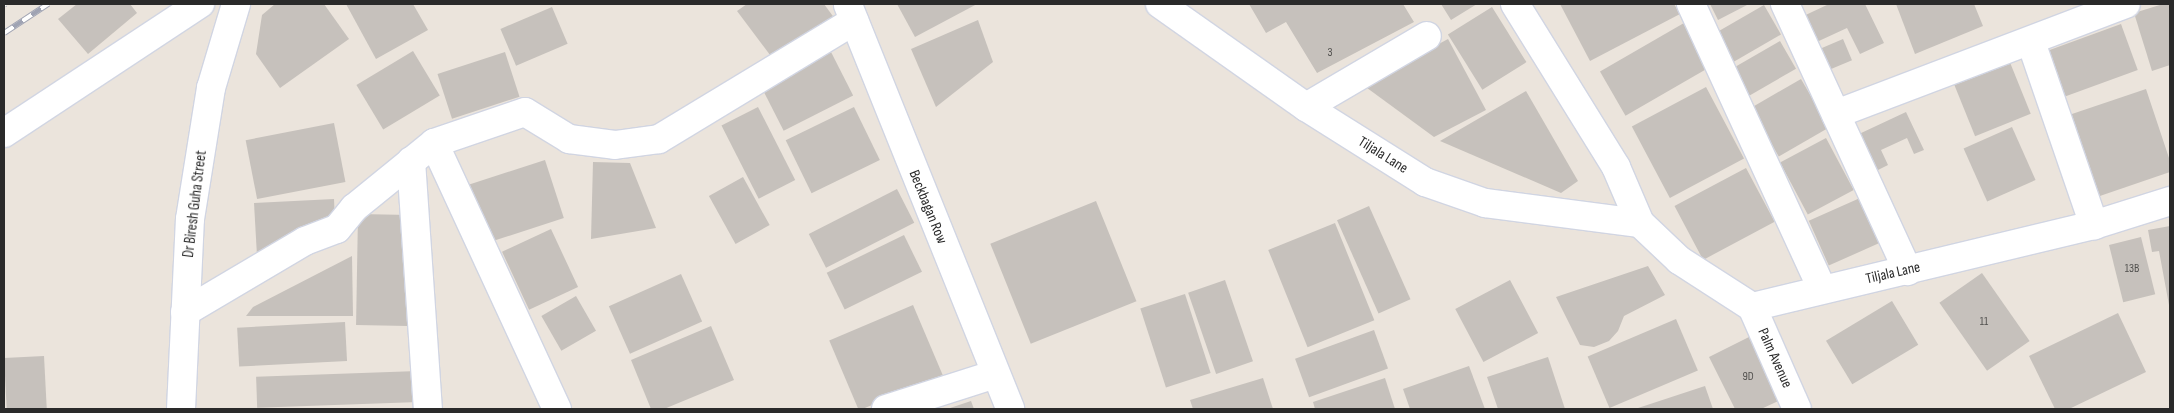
<!DOCTYPE html>
<html>
<head>
<meta charset="utf-8">
<style>
  body { margin:0 }
  #map { position:relative; width:2174px; height:413px; overflow:hidden; background:#ebe4dc; font-family:"Sofia Sans Condensed",sans-serif }
  div>[style] { position:absolute }
  .building>* { inset:0; background:#c6c1bc; transform-origin:0 0 }
  .roads { filter:drop-shadow(1px 0 #d1d5e2) drop-shadow(-1px 0 #d1d5e2) drop-shadow(0 1px #d1d5e2) drop-shadow(0 -1px #d1d5e2) }
  .minor>* { height:28px; margin:-14px; padding:0 14px; transform-origin:14px; border-radius:14px; background:#fff }
  .secondary>* { height:28px; margin:-14px; padding:0 14px; transform-origin:14px; border-radius:14px; background:#fff }
  .rail>* { height:5.5px; margin-top:-2.75px; transform-origin:0; background:repeating-linear-gradient(90deg,#fff 0 11px,#9fa3b3 0 22px); box-sizing:border-box; border-block:1px solid #9fa3b3 }
  span { translate:-50% -50%; white-space:nowrap; text-align:center; line-height:1.15; -webkit-text-stroke:5px #fff; paint-order:stroke }
  .number-label { font-size:12px; color:#51504e }
  .number-label span { -webkit-text-stroke-width:0 }
  .street-label { font-size:15px; color:#2a2a2a }
  .frame { position:absolute; inset:0; border:5px solid #2a2a2a; pointer-events:none }
</style>
</head>
<body>
<div id="map">
  <div class="building">
    <div style="clip-path:polygon(77px 4px,130px 4px,137px 13px,88px 54px,58px 19px)"></div>
    <div style="clip-path:polygon(275px 4px,324px 4px,349px 39px,280px 88px,256px 54px,262px 15px)"></div>
    <div style="clip-path:polygon(346px 4px,413px 4px,428px 30px,376px 59px)"></div>
    <div style="clip-path:polygon(747px 4px,824px 4px,835px 19px,776px 63px,737px 11px)"></div>
    <div style="clip-path:polygon(897px 4px,977px 4px,915px 37px)"></div>
    <div style="clip-path:polygon(1249px 4px,1403px 4px,1414px 22px,1317px 73px,1286px 22px,1266px 33px)"></div>
    <div style="clip-path:polygon(1441px 4px,1477px 4px,1451px 20px)"></div>
    <div style="clip-path:polygon(1560px 4px,1674px 4px,1680px 14px,1590px 61px)"></div>
    <div style="clip-path:polygon(1710px 4px,1749px 4px,1718px 20px)"></div>
    <div style="clip-path:polygon(1829px 4px,1865px 4px,1884px 43px,1860px 54px,1847px 28px,1808px 46px,1795px 20px)"></div>
    <div style="clip-path:polygon(1896px 4px,1974px 4px,1983px 26px,1915px 54px)"></div>
    <div style="clip-path:polygon(2163px 4px,2170px 4px,2170px 65px,2152px 71px,2134px 13px)"></div>
    <div style="left:1764px;top:5px;width:34px;height:57px;rotate:60deg"></div>
    <div style="left:552px;top:7px;width:40px;height:56px;rotate:67deg"></div>
    <div style="left:1492px;top:7px;width:65px;height:52px;rotate:58deg"></div>
    <div style="clip-path:polygon(978px 20px,993px 62px,936px 107px,911px 49px)"></div>
    <div style="left:1684px;top:23px;width:51px;height:97px;rotate:60deg"></div>
    <div style="left:2121px;top:24px;width:49px;height:81px;rotate:70deg"></div>
    <div style="clip-path:polygon(1448px 39px,1486px 110px,1434px 137px,1363px 85px)"></div>
    <div style="left:1843px;top:39px;width:23px;height:35px;rotate:67deg"></div>
    <div style="left:1780px;top:41px;width:32px;height:57px;rotate:60deg"></div>
    <div style="left:830px;top:50px;width:51px;height:78px;rotate:63deg"></div>
    <div style="left:413px;top:51px;width:52px;height:66px;rotate:59deg"></div>
    <div style="left:505px;top:52px;width:47px;height:71px;rotate:72deg"></div>
    <div style="left:2009px;top:60px;width:58px;height:60px;rotate:68deg"></div>
    <div style="left:1801px;top:79px;width:56px;height:58px;rotate:60deg"></div>
    <div style="left:1706px;top:87px;width:81px;height:84px;rotate:62deg"></div>
    <div style="clip-path:polygon(2146px 89px,2170px 161px,2170px 172px,2094px 198px,2066px 116px)"></div>
    <div style="clip-path:polygon(1526px 91px,1578px 181px,1561px 193px,1440px 141px)"></div>
    <div style="left:758px;top:107px;width:82px;height:41px;rotate:63deg"></div>
    <div style="left:854px;top:107px;width:59px;height:76px;rotate:64deg"></div>
    <div style="clip-path:polygon(1906px 112px,1924px 150px,1914px 154px,1907px 138px,1881px 150px,1888px 165px,1876px 171px,1859px 134px)"></div>
    <div style="left:334px;top:123px;width:60px;height:90px;rotate:79deg"></div>
    <div style="left:2012px;top:127px;width:58px;height:53px;rotate:66deg"></div>
    <div style="left:1826px;top:138px;width:59px;height:52px;rotate:62deg"></div>
    <div style="left:545px;top:160px;width:61px;height:82px;rotate:72deg"></div>
    <div style="clip-path:polygon(593px 162px,630px 163px,656px 228px,591px 239px)"></div>
    <div style="left:1746px;top:168px;width:61px;height:81px;rotate:62deg"></div>
    <div style="left:743px;top:177px;width:55px;height:39px;rotate:61deg"></div>
    <div style="left:897px;top:189px;width:38px;height:99px;rotate:63deg"></div>
    <div style="left:1860px;top:198px;width:49px;height:56px;rotate:66deg"></div>
    <div style="clip-path:polygon(334px 199px,335px 223px,257px 256px,254px 203px)"></div>
    <div style="left:1096px;top:201px;width:108px;height:114px;rotate:68deg"></div>
    <div style="left:1369px;top:206px;width:102px;height:35px;rotate:66deg"></div>
    <div style="left:358px;top:214px;width:52px;height:111px;rotate:1deg"></div>
    <div style="left:1335px;top:223px;width:105px;height:72px;rotate:68deg"></div>
    <div style="clip-path:polygon(2170px 226px,2170px 305px,2169px 305px,2159px 251px,2152px 252px,2148px 230px)"></div>
    <div style="left:551px;top:229px;width:64px;height:54px;rotate:65deg"></div>
    <div style="left:904px;top:235px;width:41px;height:86px;rotate:64deg"></div>
    <div style="left:2141px;top:237px;width:59px;height:33px;rotate:76deg"></div>
    <div style="clip-path:polygon(352px 256px,353px 316px,246px 316px,253px 307px)"></div>
    <div style="clip-path:polygon(1648px 266px,1665px 295px,1624px 316px,1618px 331px,1609px 341px,1594px 347px,1580px 345px,1556px 297px)"></div>
    <div style="left:1982px;top:273px;width:83px;height:52px;rotate:55deg"></div>
    <div style="left:681px;top:274px;width:52px;height:79px;rotate:66deg"></div>
    <div style="left:1225px;top:280px;width:86px;height:39px;rotate:71deg"></div>
    <div style="left:1510px;top:280px;width:60px;height:62px;rotate:62deg"></div>
    <div style="left:1185px;top:294px;width:83px;height:47px;rotate:72deg"></div>
    <div style="left:576px;top:296px;width:40px;height:40px;rotate:60deg"></div>
    <div style="left:1892px;top:301px;width:51px;height:77px;rotate:59deg"></div>
    <div style="left:913px;top:305px;width:76px;height:91px;rotate:67deg"></div>
    <div style="clip-path:polygon(2118px 313px,2146px 372px,2069px 409px,2055px 409px,2029px 356px)"></div>
    <div style="left:1676px;top:319px;width:56px;height:96px;rotate:67deg"></div>
    <div style="left:345px;top:322px;width:39px;height:108px;rotate:87deg"></div>
    <div style="clip-path:polygon(711px 326px,734px 380px,664px 409px,651px 409px,631px 360px)"></div>
    <div style="left:1374px;top:330px;width:41px;height:84px;rotate:70deg"></div>
    <div style="clip-path:polygon(1755px 334px,1787px 397px,1761px 409px,1735px 409px,1709px 357px)"></div>
    <div style="left:44px;top:356px;width:53px;height:40px;rotate:87deg"></div>
    <div style="clip-path:polygon(1548px 357px,1565px 409px,1498px 409px,1487px 377px)"></div>
    <div style="clip-path:polygon(1469px 366px,1485px 409px,1410px 409px,1403px 389px)"></div>
    <div style="left:418px;top:371px;width:31px;height:162px;rotate:88deg"></div>
    <div style="clip-path:polygon(1263px 378px,1273px 409px,1193px 409px,1190px 400px)"></div>
    <div style="clip-path:polygon(1385px 378px,1395px 409px,1315px 409px,1313px 402px)"></div>
    <div style="clip-path:polygon(1705px 386px,1713px 409px,1635px 409px)"></div>
    <div style="clip-path:polygon(971px 401px,974px 409px,947px 409px)"></div>
  </div>
  <div class="roads">
    <div class="minor">
      <div style="left:1160px;top:4px;width:179px;rotate:35.2deg"></div>
      <div style="left:1306px;top:107px;width:141px;rotate:32.2deg"></div>
      <div style="left:1425px;top:182px;width:64px;rotate:19.3deg"></div>
      <div style="left:1485px;top:203px;width:156px;rotate:7.4deg"></div>
      <div style="left:1640px;top:223px;width:54px;rotate:43.5deg"></div>
      <div style="left:1679px;top:260px;width:87px;rotate:32.8deg"></div>
      <div style="left:1752px;top:307px;width:352px;rotate:-13.5deg"></div>
      <div style="left:2094px;top:225px;width:80px;rotate:-17.5deg"></div>
      <div style="left:1515px;top:4px;width:192px;rotate:58.2deg"></div>
      <div style="left:1616px;top:167px;width:61px;rotate:66.8deg"></div>
      <div style="left:1691px;top:4px;width:314px;rotate:65.3deg"></div>
      <div style="left:1785px;top:4px;width:294px;rotate:65.3deg"></div>
      <div style="left:848px;top:5px;width:435px;rotate:68.1deg"></div>
      <div style="left:2031px;top:42px;width:194px;rotate:71deg"></div>
      <div style="left:1306px;top:107px;width:140px;rotate:-30.4deg"></div>
      <div style="left:1836px;top:114px;width:310px;rotate:-20.8deg"></div>
      <div style="left:4px;top:133px;width:235px;rotate:-33.4deg"></div>
      <div style="left:434px;top:143px;width:293px;rotate:65.2deg"></div>
      <div style="left:411px;top:161px;width:249px;rotate:86.1deg"></div>
      <div style="left:1752px;top:307px;width:111px;rotate:66.2deg"></div>
      <div style="left:185px;top:312px;width:139px;rotate:-30.6deg"></div>
      <div style="left:305px;top:241px;width:34px;rotate:-21deg"></div>
      <div style="left:337px;top:229px;width:27px;rotate:-51deg"></div>
      <div style="left:354px;top:208px;width:103px;rotate:-39.1deg"></div>
      <div style="left:434px;top:143px;width:96px;rotate:-18.8deg"></div>
      <div style="left:525px;top:112px;width:52px;rotate:31.5deg"></div>
      <div style="left:569px;top:139px;width:46px;rotate:7.4deg"></div>
      <div style="left:615px;top:145px;width:44px;rotate:-7.8deg"></div>
      <div style="left:659px;top:139px;width:228px;rotate:-31.2deg"></div>
      <div style="left:886px;top:409px;width:115px;rotate:-17.7deg"></div>
    </div>
    <div class="secondary">
      <div style="left:181px;top:409px;width:190px;rotate:-87.3deg"></div>
      <div style="left:190px;top:219px;width:133px;rotate:-80.9deg"></div>
      <div style="left:211px;top:88px;width:88px;rotate:-73.4deg"></div>
    </div>
  </div>
  <div class="rail">
    <div style="left:4px;top:5px;width:1px;rotate:-45deg"></div>
    <div style="left:4px;top:33px;width:53px;rotate:-33.4deg"></div>
  </div>
  <div class="number-label">
    <span style="left:1330px;top:53px">3</span>
    <span style="left:2132px;top:269px">13B</span>
    <span style="left:1984px;top:322px">11</span>
    <span style="left:1748px;top:377px">9D</span>
  </div>
  <div class="street-label">
    <span style="left:1383px;top:155px;rotate:32deg">Tiljala Lane</span>
    <span style="left:195px;top:204px;rotate:-83deg">Dr Biresh Guha Street</span>
    <span style="left:928px;top:207px;rotate:68deg">Beckbagan Row</span>
    <span style="left:1893px;top:273px;rotate:-13deg">Tiljala Lane</span>
    <span style="left:1775px;top:358px;rotate:66deg">Palm Avenue</span>
  </div>
  <div class="frame"></div>
</div>
</body>
</html>
